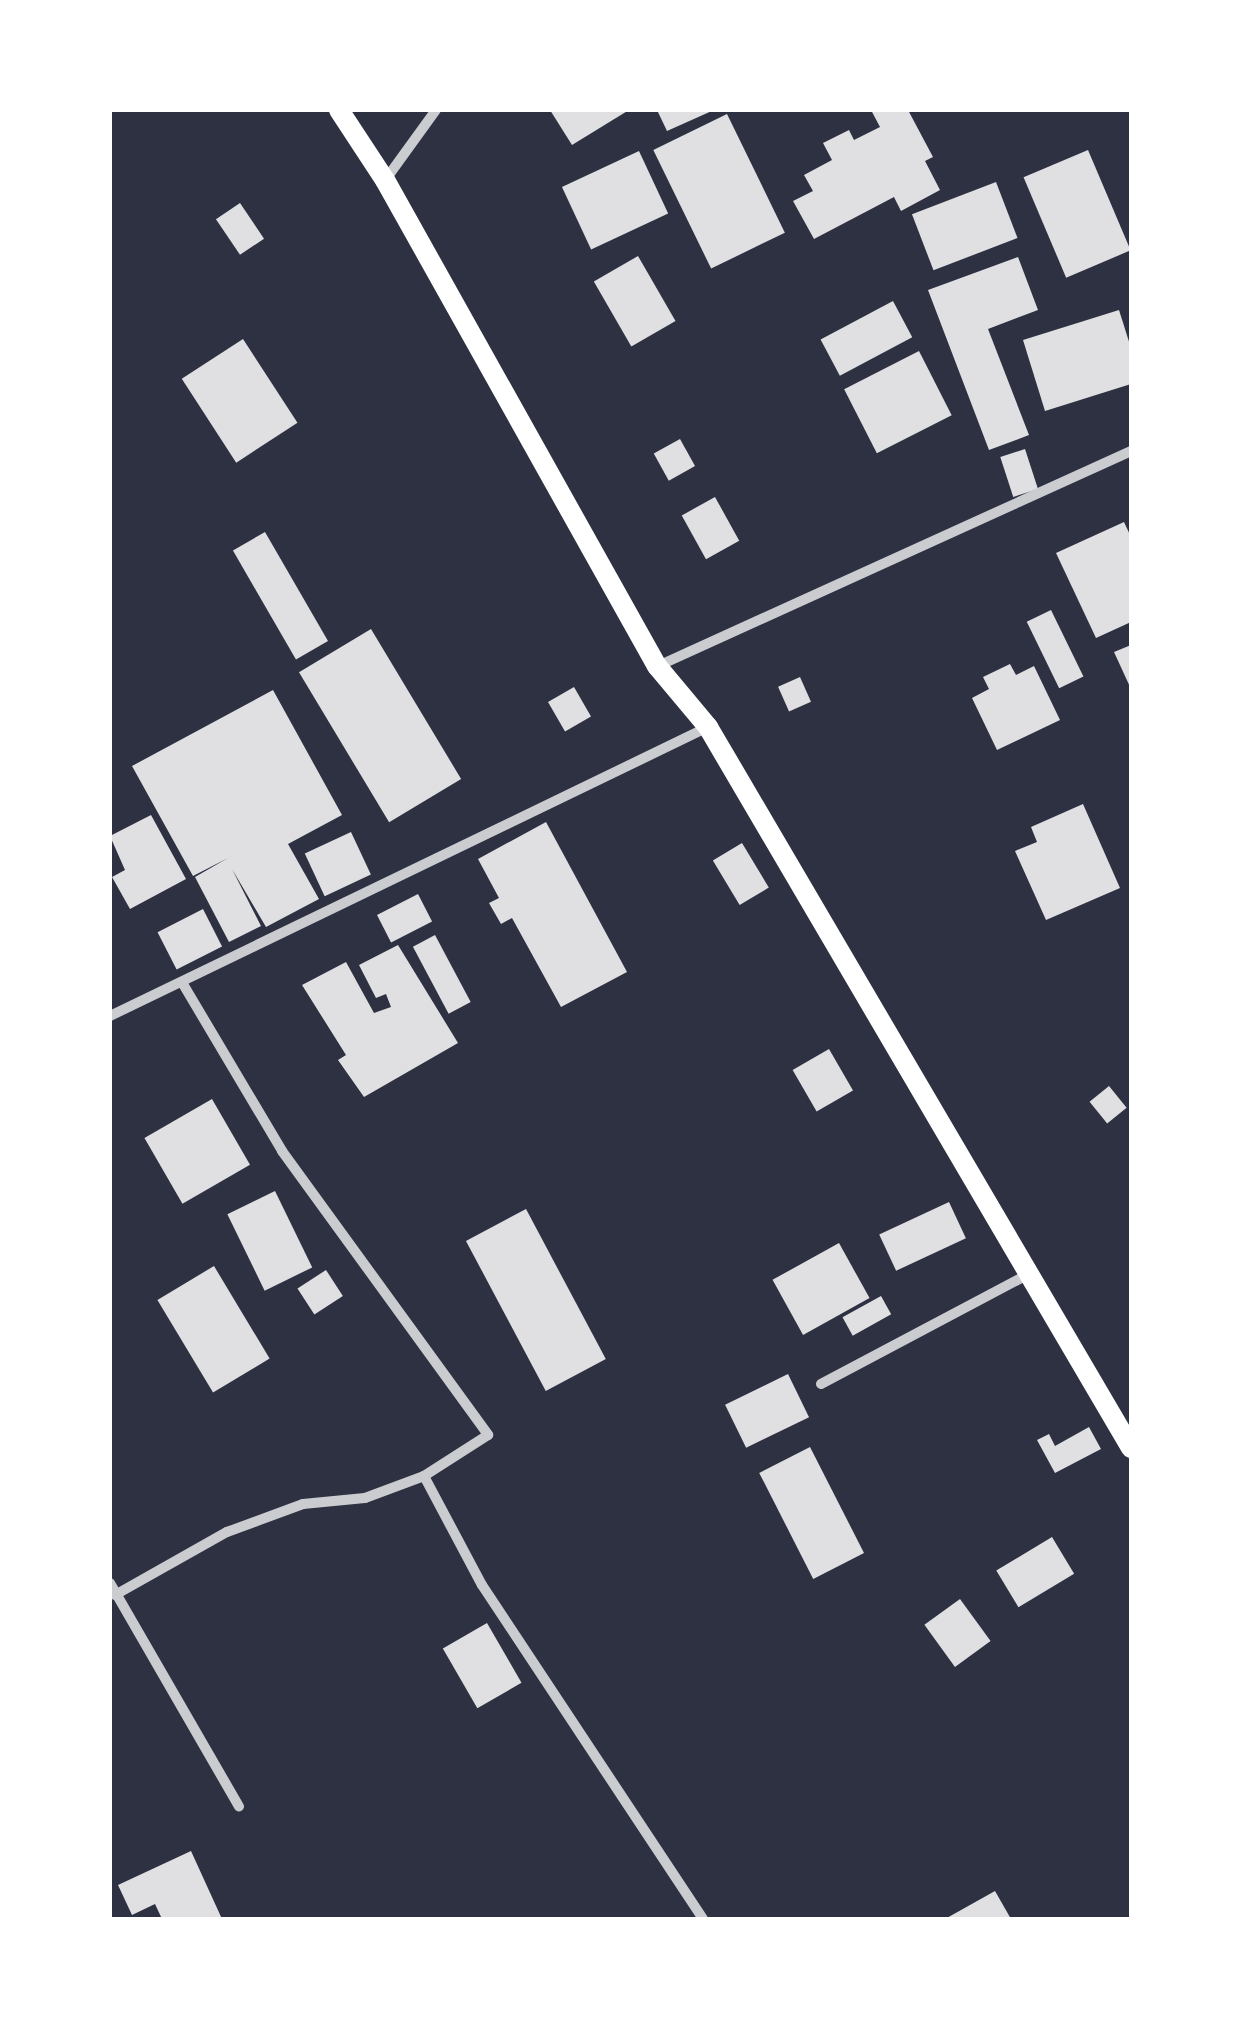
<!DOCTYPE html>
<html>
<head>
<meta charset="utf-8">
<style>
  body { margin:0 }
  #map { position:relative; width:1241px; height:2029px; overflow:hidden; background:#2d3142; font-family:Karla,sans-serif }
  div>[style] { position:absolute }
  .building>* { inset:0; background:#e0e0e3; transform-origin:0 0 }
  .minor>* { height:10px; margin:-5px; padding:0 5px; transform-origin:5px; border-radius:5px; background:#caccd0 }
  .secondary>* { height:20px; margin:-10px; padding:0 10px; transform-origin:10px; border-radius:10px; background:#fff }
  span { translate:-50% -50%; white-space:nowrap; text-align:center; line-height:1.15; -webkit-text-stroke:9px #fff; paint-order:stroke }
  .frame { position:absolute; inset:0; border:112px solid #fff; pointer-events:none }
</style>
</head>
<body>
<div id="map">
  <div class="building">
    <div style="clip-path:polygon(550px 110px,629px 110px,572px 145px)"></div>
    <div style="clip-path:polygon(657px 110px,714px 110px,667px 131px)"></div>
    <div style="clip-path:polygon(871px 110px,908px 110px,933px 157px,925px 161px,940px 190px,901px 211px,894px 197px,814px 239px,793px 201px,813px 191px,804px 175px,832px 160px,823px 143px,849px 130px,854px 140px,880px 127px)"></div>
    <div style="left:727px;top:114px;width:132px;height:82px;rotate:64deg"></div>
    <div style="left:1088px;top:150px;width:109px;height:70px;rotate:67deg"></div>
    <div style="left:639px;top:151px;width:69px;height:85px;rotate:65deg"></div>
    <div style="left:996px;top:182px;width:60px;height:90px;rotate:69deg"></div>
    <div style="left:240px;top:203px;width:43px;height:29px;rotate:56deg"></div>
    <div style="left:638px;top:256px;width:75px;height:51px;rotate:60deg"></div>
    <div style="clip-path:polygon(1018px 257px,1038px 310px,988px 329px,1029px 435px,989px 450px,928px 290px)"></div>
    <div style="left:893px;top:301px;width:41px;height:82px;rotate:62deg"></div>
    <div style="clip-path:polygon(1119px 310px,1131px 348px,1131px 384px,1045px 411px,1023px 340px)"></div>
    <div style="left:243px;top:339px;width:100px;height:73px;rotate:57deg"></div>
    <div style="left:919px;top:351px;width:72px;height:84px;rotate:63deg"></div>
    <div style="left:680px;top:439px;width:31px;height:30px;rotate:61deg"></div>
    <div style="left:1025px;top:449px;width:42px;height:26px;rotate:72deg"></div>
    <div style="left:715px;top:497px;width:50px;height:38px;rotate:61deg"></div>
    <div style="clip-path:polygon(1124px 522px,1131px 537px,1131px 622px,1096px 638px,1056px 553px)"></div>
    <div style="left:265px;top:532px;width:126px;height:37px;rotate:60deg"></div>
    <div style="left:1051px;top:610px;width:74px;height:27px;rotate:64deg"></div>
    <div style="left:371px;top:629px;width:175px;height:84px;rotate:59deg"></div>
    <div style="clip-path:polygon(1131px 645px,1131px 689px,1114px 652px)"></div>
    <div style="clip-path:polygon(1010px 664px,1016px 675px,1034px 666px,1060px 720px,997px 750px,972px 698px,989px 689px,983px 677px)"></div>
    <div style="left:800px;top:677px;width:27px;height:24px;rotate:66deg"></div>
    <div style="left:574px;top:687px;width:34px;height:30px;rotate:60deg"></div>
    <div style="clip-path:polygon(273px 690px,342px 815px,288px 844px,319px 899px,266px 927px,232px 869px,261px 926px,229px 942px,195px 877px,228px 858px,193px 876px,132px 766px)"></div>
    <div style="clip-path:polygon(1083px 804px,1120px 888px,1046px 920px,1015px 851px,1037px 842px,1031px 827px)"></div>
    <div style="clip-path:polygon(151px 815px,186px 879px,130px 909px,112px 877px,125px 870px,110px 836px)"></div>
    <div style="clip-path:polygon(546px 822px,627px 972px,561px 1007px,512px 918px,501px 924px,489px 903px,499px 898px,478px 859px)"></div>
    <div style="left:351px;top:832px;width:47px;height:51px;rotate:65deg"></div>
    <div style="left:742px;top:843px;width:52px;height:34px;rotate:59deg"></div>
    <div style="left:418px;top:894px;width:31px;height:46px;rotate:63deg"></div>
    <div style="left:203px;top:909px;width:42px;height:51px;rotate:63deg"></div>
    <div style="left:435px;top:935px;width:76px;height:25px;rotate:62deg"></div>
    <div style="clip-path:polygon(398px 945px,458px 1043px,364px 1097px,338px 1060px,346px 1055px,302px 985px,346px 962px,374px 1013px,391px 1007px,386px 994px,376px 998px,359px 965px)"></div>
    <div style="left:829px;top:1049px;width:48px;height:42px;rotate:60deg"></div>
    <div style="left:1109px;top:1086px;width:28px;height:25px;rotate:51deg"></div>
    <div style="left:212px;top:1099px;width:76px;height:78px;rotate:60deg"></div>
    <div style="left:275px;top:1191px;width:85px;height:53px;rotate:64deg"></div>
    <div style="left:949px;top:1202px;width:40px;height:77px;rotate:65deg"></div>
    <div style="left:526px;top:1209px;width:170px;height:68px;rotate:62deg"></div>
    <div style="left:839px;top:1243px;width:63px;height:76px;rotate:61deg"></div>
    <div style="left:214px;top:1266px;width:108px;height:66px;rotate:59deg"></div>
    <div style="left:326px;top:1270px;width:31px;height:34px;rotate:57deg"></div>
    <div style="left:881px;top:1296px;width:21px;height:44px;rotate:61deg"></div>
    <div style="left:788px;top:1374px;width:48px;height:70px;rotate:64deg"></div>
    <div style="clip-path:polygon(1089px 1427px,1101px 1449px,1055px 1473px,1037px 1440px,1049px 1434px,1055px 1446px)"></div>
    <div style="left:810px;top:1447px;width:119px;height:57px;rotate:63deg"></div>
    <div style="left:1052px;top:1537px;width:43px;height:65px;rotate:59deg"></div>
    <div style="left:960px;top:1599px;width:52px;height:44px;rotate:54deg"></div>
    <div style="left:487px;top:1623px;width:69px;height:51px;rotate:60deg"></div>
    <div style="clip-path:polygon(191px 1851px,222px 1919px,162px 1919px,155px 1904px,132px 1915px,118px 1885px)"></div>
    <div style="clip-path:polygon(995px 1891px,1011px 1919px,945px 1919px)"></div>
  </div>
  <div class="minor">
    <div style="left:386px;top:179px;width:85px;rotate:-54.1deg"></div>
    <div style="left:658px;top:666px;width:520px;rotate:-24.44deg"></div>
    <div style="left:183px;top:984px;width:194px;rotate:59.3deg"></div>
    <div style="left:282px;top:1151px;width:351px;rotate:54deg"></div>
    <div style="left:488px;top:1435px;width:76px;rotate:147.4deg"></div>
    <div style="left:424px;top:1476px;width:123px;rotate:62deg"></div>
    <div style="left:482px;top:1585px;width:400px;rotate:56.5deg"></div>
    <div style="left:110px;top:1016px;width:664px;rotate:-25.79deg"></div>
    <div style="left:821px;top:1384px;width:235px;rotate:-27.9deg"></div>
    <div style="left:110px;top:1583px;width:258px;rotate:60deg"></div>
    <div style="left:115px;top:1595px;width:129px;rotate:-29.4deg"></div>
    <div style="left:227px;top:1532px;width:81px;rotate:-20.2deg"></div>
    <div style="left:303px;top:1504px;width:62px;rotate:-5.5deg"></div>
    <div style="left:365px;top:1498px;width:63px;rotate:-20.4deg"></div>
  </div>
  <div class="secondary">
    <div style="left:339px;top:110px;width:84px;rotate:56.7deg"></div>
    <div style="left:385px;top:180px;width:557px;rotate:60.77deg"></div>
    <div style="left:657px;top:666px;width:80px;rotate:50.1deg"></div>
    <div style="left:708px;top:727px;width:836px;rotate:59.6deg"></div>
  </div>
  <div class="frame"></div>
</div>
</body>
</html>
